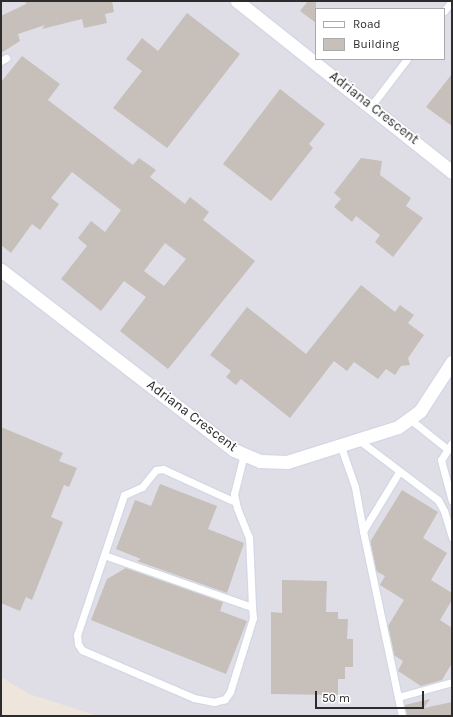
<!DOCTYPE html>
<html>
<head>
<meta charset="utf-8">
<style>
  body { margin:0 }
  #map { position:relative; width:453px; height:717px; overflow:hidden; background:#eee5dd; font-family:Karla,sans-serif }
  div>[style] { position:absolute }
  .industrial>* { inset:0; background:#dfdee6 }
  .building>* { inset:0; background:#c6bfba }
  .roads { filter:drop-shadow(1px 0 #d2d8e5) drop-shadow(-1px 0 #d2d8e5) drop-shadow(0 1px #d2d8e5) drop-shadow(0 -1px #d2d8e5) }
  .service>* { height:7px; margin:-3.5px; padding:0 3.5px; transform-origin:3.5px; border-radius:3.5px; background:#fff }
  .minor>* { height:13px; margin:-6.5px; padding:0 6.5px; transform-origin:6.5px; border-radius:6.5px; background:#fff }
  span { translate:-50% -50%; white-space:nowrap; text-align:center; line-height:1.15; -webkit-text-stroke:3px #fff; paint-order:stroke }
  .street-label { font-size:14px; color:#2c2c2c }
  .frame { position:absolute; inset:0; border:2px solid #2c2c2c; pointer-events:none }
  .legend { position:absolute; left:315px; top:8px; width:130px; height:52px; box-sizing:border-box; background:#fff; border:1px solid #ababab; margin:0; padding:5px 7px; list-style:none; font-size:12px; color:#2c2c2c }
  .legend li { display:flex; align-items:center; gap:8px; height:20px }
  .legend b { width:20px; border:1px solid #ababab }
  .scale { position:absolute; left:315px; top:691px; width:109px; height:18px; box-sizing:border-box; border:2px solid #2c2c2c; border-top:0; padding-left:5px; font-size:12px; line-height:14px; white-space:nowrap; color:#2c2c2c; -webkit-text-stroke:3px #fff; paint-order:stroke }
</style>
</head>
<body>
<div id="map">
  <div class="industrial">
    <div style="clip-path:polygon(evenodd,1px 1px,452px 1px,452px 716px,98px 716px,29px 694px,1px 677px,1px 1px,316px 9px,444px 9px,444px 59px,316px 59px,316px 9px)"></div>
  </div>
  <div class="building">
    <div style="clip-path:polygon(25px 1px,112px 1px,114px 12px,105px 14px,107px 23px,84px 28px,82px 19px,42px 29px,45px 25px,18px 34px,20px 41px,1px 53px,1px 16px,26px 4px)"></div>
    <div style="clip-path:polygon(308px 1px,316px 1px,316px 23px,300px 11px)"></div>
    <div style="clip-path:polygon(187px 13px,240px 54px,167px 148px,113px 108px,142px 71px,126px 59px,142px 38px,158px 51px)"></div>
    <div style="clip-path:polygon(evenodd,22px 56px,60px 84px,48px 100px,133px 165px,139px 158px,156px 170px,150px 177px,185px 204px,190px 197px,209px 212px,203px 220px,255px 261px,168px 369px,120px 331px,146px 297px,124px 281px,101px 311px,61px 279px,87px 246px,78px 238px,91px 221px,105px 232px,121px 210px,72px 172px,51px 198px,59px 204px,40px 230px,32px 224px,11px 253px,1px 245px,1px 82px,22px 56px,165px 243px,186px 259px,164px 286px,144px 271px,165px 243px)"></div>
    <div style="clip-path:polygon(452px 74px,452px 126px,426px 107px)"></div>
    <div style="clip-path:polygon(280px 89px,325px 124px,309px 144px,313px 148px,271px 201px,223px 164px)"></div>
    <div style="clip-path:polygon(361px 158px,382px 161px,380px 175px,411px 198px,406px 206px,423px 218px,393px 257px,375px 242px,380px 235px,356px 216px,352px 222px,334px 207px,341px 199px,334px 193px)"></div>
    <div style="clip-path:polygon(361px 285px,395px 312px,400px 305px,414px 315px,408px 323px,424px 335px,408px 358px,410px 365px,401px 366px,395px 375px,386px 369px,378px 379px,354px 362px,347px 371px,334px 361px,290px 418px,241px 379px,236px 385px,226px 377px,231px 371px,210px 355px,247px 307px,306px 354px)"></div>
    <div style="clip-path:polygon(1px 427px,63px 453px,59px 461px,77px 468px,69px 487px,64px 485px,51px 517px,63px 522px,32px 600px,26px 597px,20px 611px,1px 603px)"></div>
    <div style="clip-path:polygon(160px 484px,217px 506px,208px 529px,244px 543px,227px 593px,137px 561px,141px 559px,116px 549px,135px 500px,151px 506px)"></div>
    <div style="clip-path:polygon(402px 490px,438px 512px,423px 538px,447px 553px,431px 580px,452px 593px,452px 600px,440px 620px,452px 628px,452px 663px,442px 680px,421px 686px,398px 671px,403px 661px,394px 655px,388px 626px,404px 600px,380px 585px,385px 576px,376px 571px,370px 542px)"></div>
    <div style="clip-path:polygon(126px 568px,223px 602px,220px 611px,247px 621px,226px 674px,91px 620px,107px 579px)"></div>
    <div style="clip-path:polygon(282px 580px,327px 581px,326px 612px,338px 612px,338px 619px,348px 619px,347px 639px,353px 639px,353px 667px,345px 667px,345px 679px,338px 679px,338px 695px,271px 694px,271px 612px,282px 613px)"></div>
    <div style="clip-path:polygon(430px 699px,424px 708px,452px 702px,452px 716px,407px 716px,405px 705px)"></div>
  </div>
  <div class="roads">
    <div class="service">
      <div style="left:444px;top:11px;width:13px;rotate:-51deg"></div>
      <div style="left:1px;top:61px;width:6px;rotate:-31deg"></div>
      <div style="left:371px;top:106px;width:59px;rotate:-52.5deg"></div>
      <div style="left:411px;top:420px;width:45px;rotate:38.7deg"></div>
      <div style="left:360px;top:441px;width:98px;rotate:37.1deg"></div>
      <div style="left:438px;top:500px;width:13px;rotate:61deg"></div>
      <div style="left:444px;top:511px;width:28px;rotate:73deg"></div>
      <div style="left:452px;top:443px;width:20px;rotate:123deg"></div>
      <div style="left:441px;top:460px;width:42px;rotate:75deg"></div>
      <div style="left:341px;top:447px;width:42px;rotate:70.7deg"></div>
      <div style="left:355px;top:487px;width:45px;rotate:79.7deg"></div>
      <div style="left:244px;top:454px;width:41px;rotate:104deg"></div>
      <div style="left:234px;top:494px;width:14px;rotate:78deg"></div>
      <div style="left:237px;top:508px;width:31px;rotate:68deg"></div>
      <div style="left:249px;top:537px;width:70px;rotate:87.5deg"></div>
      <div style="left:252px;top:607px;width:11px;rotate:85deg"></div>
      <div style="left:253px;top:618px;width:77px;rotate:107.3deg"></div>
      <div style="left:230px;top:692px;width:9px;rotate:126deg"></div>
      <div style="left:225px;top:699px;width:11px;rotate:165deg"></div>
      <div style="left:214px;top:702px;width:20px;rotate:-169deg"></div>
      <div style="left:194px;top:698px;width:122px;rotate:-156.8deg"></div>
      <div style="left:82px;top:650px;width:7px;rotate:-124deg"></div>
      <div style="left:78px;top:644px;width:9px;rotate:-96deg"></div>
      <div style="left:77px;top:635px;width:84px;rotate:-71.4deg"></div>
      <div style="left:104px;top:555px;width:157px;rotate:19.4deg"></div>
      <div style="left:399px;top:472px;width:69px;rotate:121.4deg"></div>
      <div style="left:363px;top:531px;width:189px;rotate:78.1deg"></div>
      <div style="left:104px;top:555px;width:63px;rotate:-71.6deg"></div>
      <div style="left:124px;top:495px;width:20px;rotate:-24deg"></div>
      <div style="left:142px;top:487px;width:22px;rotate:-51deg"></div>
      <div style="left:156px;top:470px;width:7px;rotate:-8deg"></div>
      <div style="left:163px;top:469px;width:79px;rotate:24.6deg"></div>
      <div style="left:398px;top:697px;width:56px;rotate:-15.5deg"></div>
    </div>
    <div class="minor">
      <div style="left:237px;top:1px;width:275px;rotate:38.5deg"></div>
      <div style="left:1px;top:270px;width:294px;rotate:37.7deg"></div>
      <div style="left:234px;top:450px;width:28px;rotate:23deg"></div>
      <div style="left:260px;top:461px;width:27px;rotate:2deg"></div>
      <div style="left:287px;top:462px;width:116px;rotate:-17.5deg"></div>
      <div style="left:398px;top:427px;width:27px;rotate:-36deg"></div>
      <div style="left:420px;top:411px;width:59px;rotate:-56.9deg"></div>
    </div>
  </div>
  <div class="street-label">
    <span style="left:374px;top:108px;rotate:38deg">Adriana Crescent</span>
    <span style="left:192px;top:416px;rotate:37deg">Adriana Crescent</span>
  </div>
  <div class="frame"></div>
  <ul class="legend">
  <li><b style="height:5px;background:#fff"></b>Road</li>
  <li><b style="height:11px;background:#c6bfba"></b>Building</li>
  </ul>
  <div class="scale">50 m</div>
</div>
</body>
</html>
